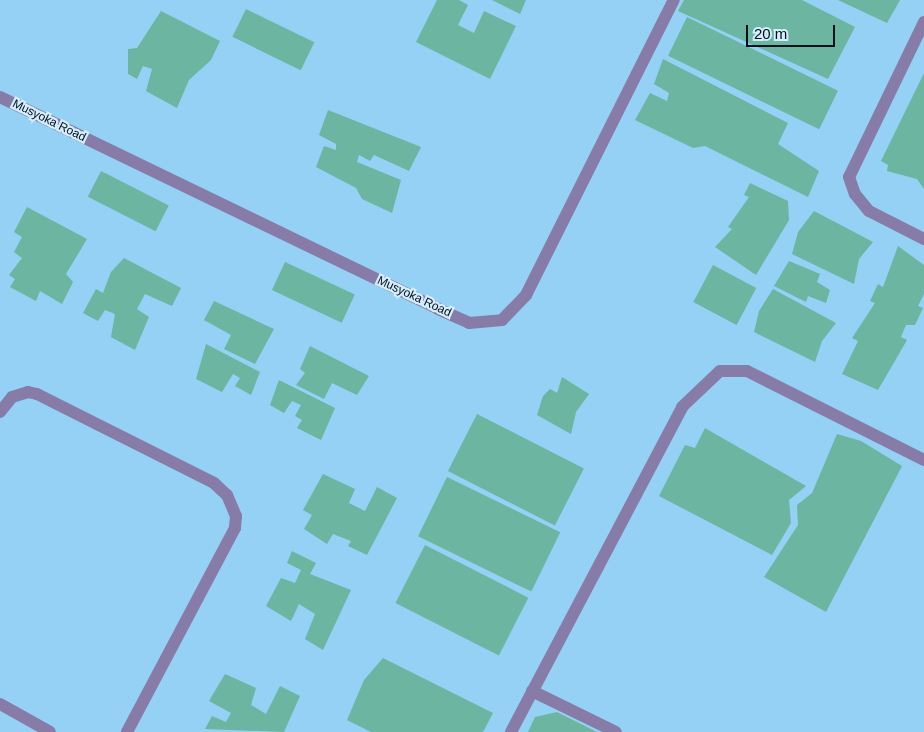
<!DOCTYPE html>
<html>
<head>
<meta charset="utf-8">
<style>
  body { margin:0 }
  #map { position:relative; width:924px; height:732px; overflow:hidden; background:#94d1f5; font-family:Arial,sans-serif }
  div>[style] { position:absolute }
  .building>* { inset:0; background:#6bb5a1; transform-origin:0 0 }
  .street>* { height:12px; margin:-6px; padding:0 6px; transform-origin:6px; border-radius:6px; background:#867ca7 }
  span { translate:-50% -50%; white-space:nowrap; text-align:center; line-height:1.15; -webkit-text-stroke:4.5px #d5edfc; paint-order:stroke }
  .street-label { font-size:12px; color:#00101c }
  .scale { position:absolute; left:746px; top:25px; width:89px; height:22px; box-sizing:border-box; border:2px solid #00101c; border-top:0; padding-left:6px; font-size:15px; line-height:18px; white-space:nowrap; color:#00101c; -webkit-text-stroke:4px #d5edfc; paint-order:stroke }
</style>
</head>
<body>
<div id="map">
  <div class="building">
    <div style="clip-path:polygon(437px 0,459px 0,468px 5px,458px 25px,474px 33px,484px 11px,516px 26px,490px 79px,416px 42px)"></div>
    <div style="clip-path:polygon(492px 0,526px 0,520px 14px)"></div>
    <div style="clip-path:polygon(684px 0,802px 0,855px 27px,828px 79px,678px 11px)"></div>
    <div style="clip-path:polygon(838px 0,900px 0,887px 23px)"></div>
    <div style="left:246px;top:9px;width:76px;height:31px;rotate:26deg"></div>
    <div style="clip-path:polygon(161px 11px,220px 41px,211px 60px,189px 80px,177px 108px,146px 91px,152px 69px,143px 66px,137px 79px,128px 74px,128px 49px,137px 48px)"></div>
    <div style="left:687px;top:17px;width:168px;height:43px;rotate:26deg"></div>
    <div style="clip-path:polygon(663px 59px,788px 123px,778px 144px,819px 171px,808px 197px,705px 146px,693px 148px,635px 120px,650px 93px,667px 101px,669px 93px,654px 84px)"></div>
    <div style="clip-path:polygon(924px 73px,924px 189px,917px 179px,887px 171px,888px 165px,881px 161px)"></div>
    <div style="clip-path:polygon(328px 110px,421px 147px,409px 171px,374px 155px,370px 161px,359px 155px,357px 162px,401px 180px,392px 213px,362px 199px,356px 188px,316px 167px,324px 146px,336px 150px,336px 144px,319px 135px)"></div>
    <div style="left:101px;top:171px;width:76px;height:29px;rotate:27deg"></div>
    <div style="clip-path:polygon(750px 183px,788px 201px,789px 220px,756px 275px,715px 247px,732px 229px,728px 227px,749px 197px,744px 195px)"></div>
    <div style="clip-path:polygon(27px 207px,87px 239px,66px 274px,73px 282px,62px 304px,40px 291px,36px 301px,10px 287px,15px 279px,9px 275px,22px 258px,14px 252px,22px 237px,14px 232px)"></div>
    <div style="clip-path:polygon(814px 211px,873px 242px,859px 259px,854px 284px,792px 254px,798px 232px)"></div>
    <div style="clip-path:polygon(898px 246px,924px 265px,924px 294px,918px 306px,923px 308px,915px 325px,906px 325px,901px 337px,907px 340px,878px 390px,842px 374px,858px 341px,852px 338px,875px 303px,870px 301px,878px 284px,883px 287px)"></div>
    <div style="clip-path:polygon(124px 258px,181px 288px,172px 306px,145px 294px,137px 309px,149px 317px,135px 350px,111px 337px,115px 314px,105px 310px,98px 321px,83px 313px,96px 289px,103px 293px,111px 272px)"></div>
    <div style="clip-path:polygon(789px 261px,820px 274px,817px 282px,830px 290px,826px 303px,808px 296px,806px 302px,774px 286px)"></div>
    <div style="left:285px;top:262px;width:77px;height:31px;rotate:25deg"></div>
    <div style="left:713px;top:265px;width:49px;height:42px;rotate:28deg"></div>
    <div style="clip-path:polygon(773px 289px,836px 323px,822px 341px,815px 362px,754px 332px,759px 311px)"></div>
    <div style="clip-path:polygon(214px 301px,274px 329px,255px 364px,224px 349px,231px 335px,204px 320px)"></div>
    <div style="clip-path:polygon(206px 344px,260px 372px,251px 395px,235px 386px,240px 378px,233px 374px,222px 392px,196px 379px)"></div>
    <div style="clip-path:polygon(310px 346px,369px 376px,357px 395px,332px 383px,324px 399px,296px 385px,305px 373px,300px 369px)"></div>
    <div style="clip-path:polygon(562px 377px,589px 394px,576px 412px,571px 434px,537px 415px,543px 396px,550px 389px,557px 393px)"></div>
    <div style="clip-path:polygon(279px 380px,335px 408px,321px 440px,297px 428px,302px 420px,295px 416px,301px 405px,292px 401px,284px 413px,270px 405px)"></div>
    <div style="left:477px;top:414px;width:120px;height:64px;rotate:27deg"></div>
    <div style="clip-path:polygon(705px 428px,806px 486px,789px 500px,791px 523px,772px 555px,659px 496px,685px 445px,695px 448px)"></div>
    <div style="clip-path:polygon(837px 434px,861px 441px,902px 466px,826px 612px,764px 577px,798px 525px,797px 505px,812px 493px)"></div>
    <div style="clip-path:polygon(323px 474px,355px 489px,349px 503px,365px 511px,377px 487px,397px 498px,367px 555px,348px 546px,351px 541px,333px 534px,327px 544px,304px 529px,312px 515px,303px 510px)"></div>
    <div style="left:447px;top:477px;width:126px;height:66px;rotate:26deg"></div>
    <div style="left:425px;top:545px;width:116px;height:65px;rotate:27deg"></div>
    <div style="clip-path:polygon(292px 551px,316px 563px,310px 574px,351px 590px,323px 650px,305px 639px,315px 614px,299px 604px,291px 621px,266px 606px,281px 578px,295px 583px,301px 570px,287px 563px)"></div>
    <div style="clip-path:polygon(383px 658px,493px 713px,483px 732px,371px 732px,347px 720px,364px 680px)"></div>
    <div style="clip-path:polygon(225px 674px,256px 688px,251px 705px,266px 714px,280px 686px,300px 696px,284px 732px,205px 729px,212px 716px,226px 722px,231px 713px,209px 701px)"></div>
    <div style="clip-path:polygon(557px 712px,597px 732px,528px 732px,535px 717px)"></div>
  </div>
  <div class="street">
    <div style="left:924px;top:22px;width:172px;rotate:115.8deg"></div>
    <div style="left:849px;top:177px;width:18px;rotate:71deg"></div>
    <div style="left:855px;top:194px;width:22px;rotate:51deg"></div>
    <div style="left:869px;top:211px;width:62px;rotate:27deg"></div>
    <div style="left:0;top:97px;width:487px;rotate:25.8deg"></div>
    <div style="left:438px;top:309px;width:34px;rotate:24deg"></div>
    <div style="left:469px;top:323px;width:33px;rotate:-5deg"></div>
    <div style="left:502px;top:320px;width:35px;rotate:-46deg"></div>
    <div style="left:526px;top:295px;width:330px;rotate:-63.4deg"></div>
    <div style="left:0;top:412px;width:19px;rotate:-51deg"></div>
    <div style="left:12px;top:397px;width:17px;rotate:-17deg"></div>
    <div style="left:28px;top:392px;width:9px;rotate:13deg"></div>
    <div style="left:37px;top:394px;width:198px;rotate:26.7deg"></div>
    <div style="left:214px;top:483px;width:18px;rotate:43deg"></div>
    <div style="left:227px;top:495px;width:23px;rotate:67deg"></div>
    <div style="left:236px;top:516px;width:12px;rotate:95deg"></div>
    <div style="left:235px;top:528px;width:231px;rotate:117.9deg"></div>
    <div style="left:532px;top:691px;width:93px;rotate:26deg"></div>
    <div style="left:0;top:704px;width:57px;rotate:29.2deg"></div>
    <div style="left:511px;top:732px;width:367px;rotate:-62.2deg"></div>
    <div style="left:682px;top:407px;width:52px;rotate:-43.5deg"></div>
    <div style="left:720px;top:371px;width:27px"></div>
    <div style="left:747px;top:371px;width:198px;rotate:26.7deg"></div>
  </div>
  <div class="street-label">
    <span style="left:49px;top:121px;rotate:26deg">Musyoka Road</span>
    <span style="left:414px;top:297px;rotate:25deg">Musyoka Road</span>
  </div>
  <div class="scale">20 m</div>
</div>
</body>
</html>
